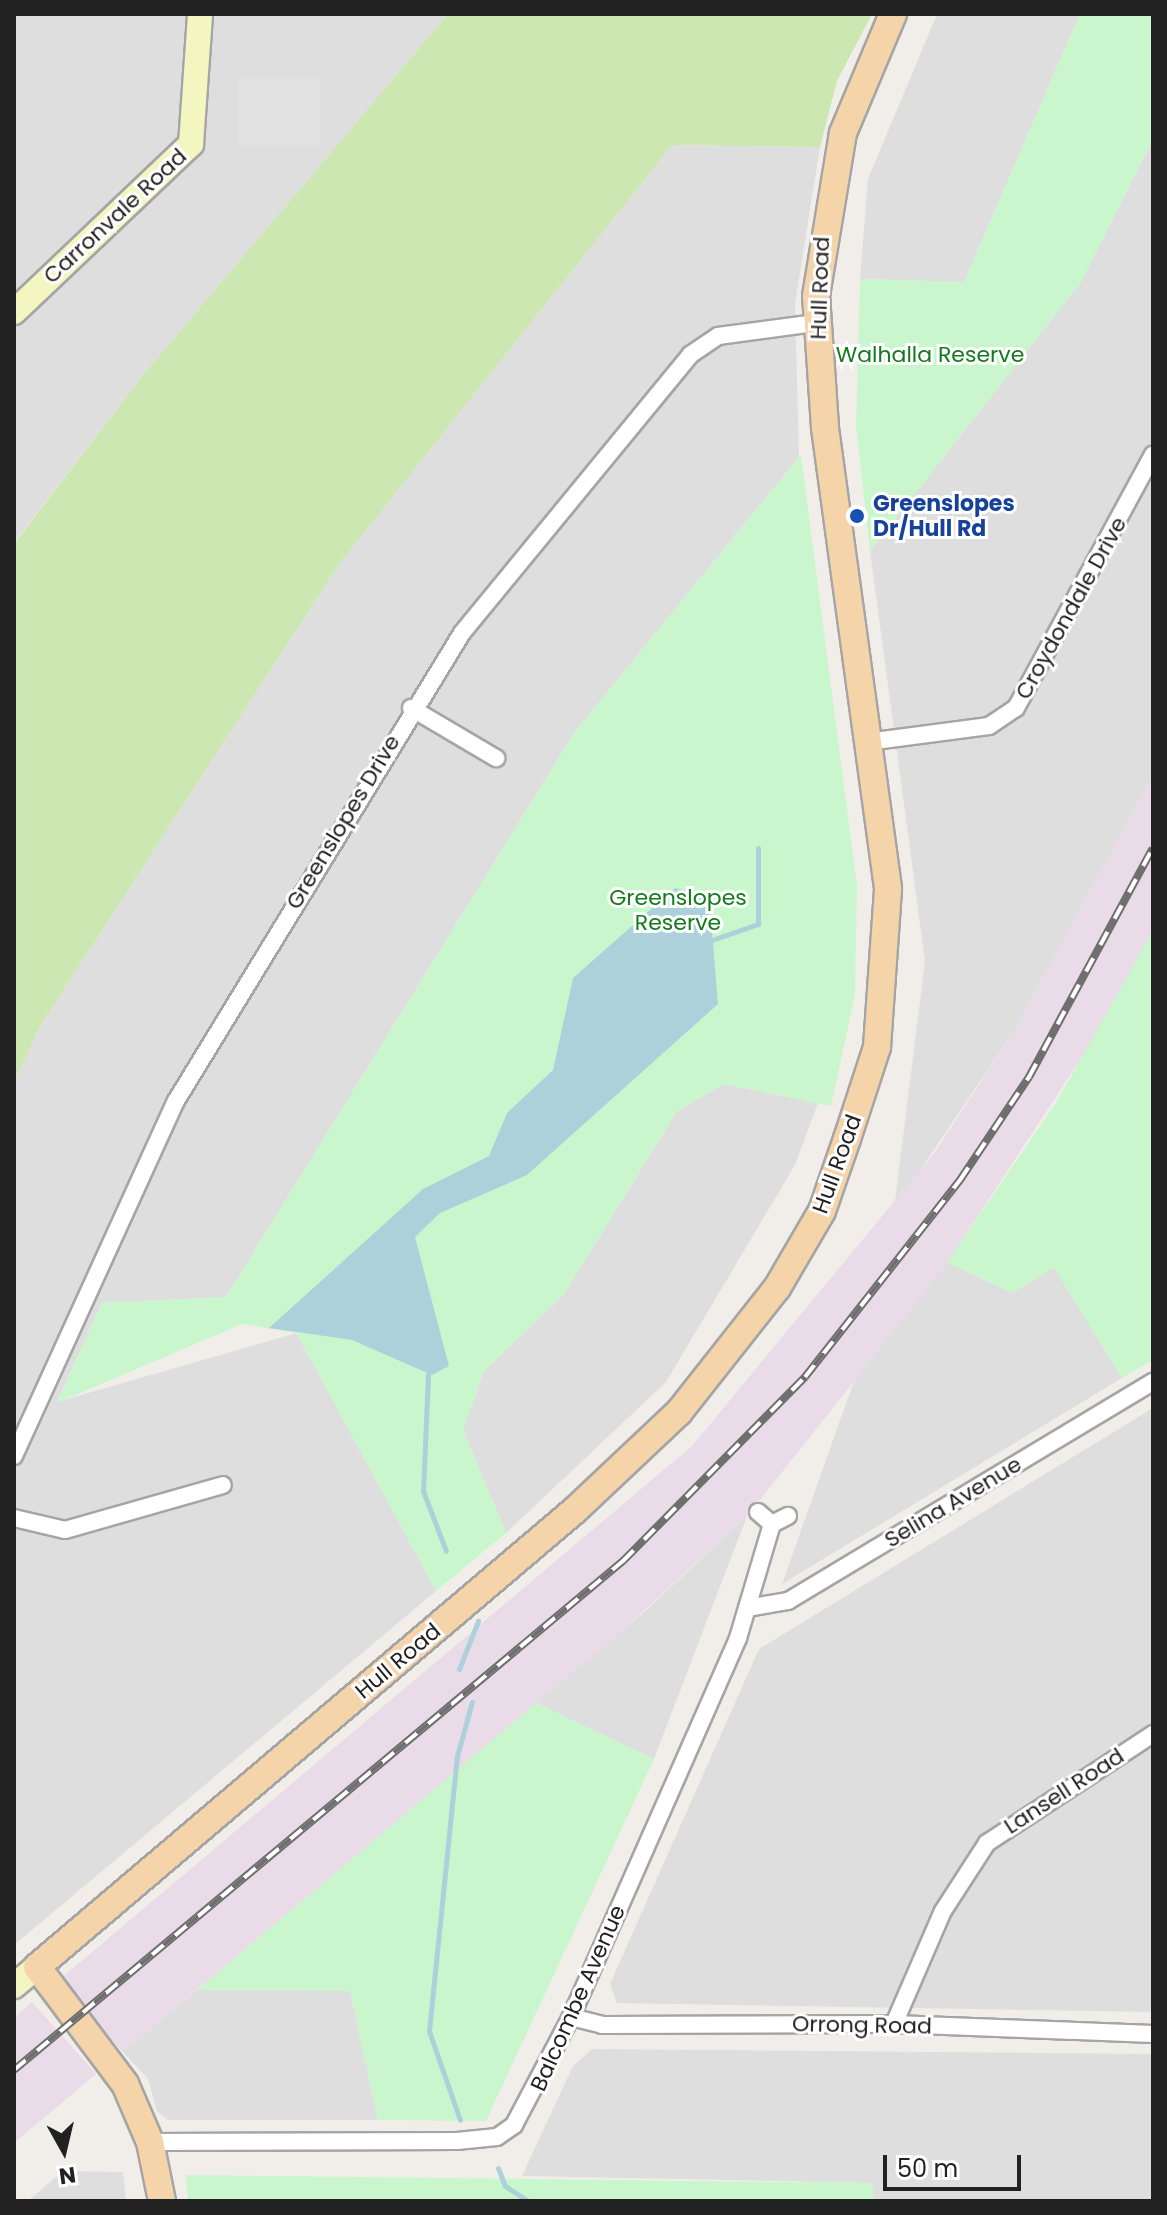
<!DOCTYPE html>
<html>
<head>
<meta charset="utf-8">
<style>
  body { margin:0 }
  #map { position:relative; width:1167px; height:2215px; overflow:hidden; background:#f1eee9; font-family:Poppins,sans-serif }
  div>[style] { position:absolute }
  .residential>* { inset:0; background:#dfdede }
  .industrial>* { inset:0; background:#e9dbe7 }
  .grass>* { inset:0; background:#cde7b3 }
  .park>* { inset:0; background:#caf6ce }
  .parking>* { inset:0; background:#e1e1e1; transform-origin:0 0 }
  .water>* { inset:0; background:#add1db }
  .stream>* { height:5px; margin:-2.5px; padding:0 2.5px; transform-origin:2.5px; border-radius:2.5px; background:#add1db }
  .roads { filter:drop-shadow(2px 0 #a5a5a5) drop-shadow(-2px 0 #a5a5a5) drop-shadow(0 2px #a5a5a5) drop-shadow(0 -2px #a5a5a5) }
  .street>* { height:16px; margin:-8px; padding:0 8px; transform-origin:8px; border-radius:8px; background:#fff }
  .secondary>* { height:24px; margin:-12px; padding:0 12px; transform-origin:12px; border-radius:12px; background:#f4f6c2 }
  .primary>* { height:26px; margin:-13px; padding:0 13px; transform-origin:13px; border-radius:13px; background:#f6d4a9 }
  .rail>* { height:8px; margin-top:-4px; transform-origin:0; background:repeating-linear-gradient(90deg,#fff 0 15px,#6f6f6f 0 30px); box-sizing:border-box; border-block:2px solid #6f6f6f }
  .dots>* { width:22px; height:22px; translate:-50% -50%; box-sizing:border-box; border:4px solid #fff; border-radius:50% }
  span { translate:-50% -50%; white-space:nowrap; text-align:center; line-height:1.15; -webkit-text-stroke:6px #fff; paint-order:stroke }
  .street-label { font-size:22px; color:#212121 }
  .park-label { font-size:22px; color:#147b1c }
  .transit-label { font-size:22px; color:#164399; font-weight:700 }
  .left { translate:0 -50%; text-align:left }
  .frame { position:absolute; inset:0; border:16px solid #212121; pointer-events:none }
  .north { position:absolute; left:24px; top:2111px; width:80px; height:80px; -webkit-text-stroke:6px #fff; paint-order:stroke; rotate:172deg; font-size:22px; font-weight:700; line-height:32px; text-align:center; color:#212121 }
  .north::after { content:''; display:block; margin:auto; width:28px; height:36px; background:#212121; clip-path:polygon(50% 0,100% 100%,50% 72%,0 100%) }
  .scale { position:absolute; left:883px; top:2155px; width:138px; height:36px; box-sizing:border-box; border:4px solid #212121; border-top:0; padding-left:10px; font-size:24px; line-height:28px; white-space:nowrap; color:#212121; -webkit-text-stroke:6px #fff; paint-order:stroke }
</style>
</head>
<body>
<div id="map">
  <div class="residential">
    <div style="clip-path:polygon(14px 14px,448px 14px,143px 375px,14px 543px)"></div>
    <div style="clip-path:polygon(937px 14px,1080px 14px,964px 282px,860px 279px,868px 179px)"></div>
    <div style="clip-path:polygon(1153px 139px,1153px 775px,1014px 1031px,894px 1209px,925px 961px,870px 551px,1081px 282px)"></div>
    <div style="clip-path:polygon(672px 145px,820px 147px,795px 304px,799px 457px,574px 733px,226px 1297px,102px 1303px,57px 1402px,297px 1333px,436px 1591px,14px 1945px,14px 1083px,39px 1028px,337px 567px)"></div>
    <div style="clip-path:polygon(724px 1084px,818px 1103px,795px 1165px,666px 1382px,506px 1533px,463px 1430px,484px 1371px,564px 1294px,677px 1111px)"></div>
    <div style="clip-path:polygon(947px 1262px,1012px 1293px,1054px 1267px,1122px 1378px,782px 1584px,854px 1381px)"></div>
    <div style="clip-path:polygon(1153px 1408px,1153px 2012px,617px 2003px,610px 1984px,759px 1649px)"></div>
    <div style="clip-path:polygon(747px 1516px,654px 1759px,536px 1703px,643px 1613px)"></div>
    <div style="clip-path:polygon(197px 1990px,350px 1991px,378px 2120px,168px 2120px,157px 2111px,148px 2079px,123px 2052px)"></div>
    <div style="clip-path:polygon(592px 2049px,1153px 2054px,1153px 2201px,873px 2201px,872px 2183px,522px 2176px,573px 2066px)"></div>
    <div style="clip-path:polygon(63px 2171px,123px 2172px,126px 2201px,28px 2201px)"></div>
  </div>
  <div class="industrial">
    <div style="clip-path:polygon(1153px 775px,1153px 930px,1095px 1037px,941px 1272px,747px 1516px,614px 1638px,123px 2052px,59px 1980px,692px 1446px,935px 1152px,1014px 1031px)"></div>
    <div style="clip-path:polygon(32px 2002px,96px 2074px,14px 2143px,14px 2018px)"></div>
  </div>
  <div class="grass">
    <div style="clip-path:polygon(448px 14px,872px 14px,837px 81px,820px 147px,672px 145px,337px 567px,39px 1028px,14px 1083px,14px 544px,143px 375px)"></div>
  </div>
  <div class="park">
    <div style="clip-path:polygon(1080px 14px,1153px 14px,1153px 139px,1081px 282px,870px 551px,856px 426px,860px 279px,964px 282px)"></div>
    <div style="clip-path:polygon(801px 455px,857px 886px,855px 995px,831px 1106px,724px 1084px,677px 1111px,564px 1294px,484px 1371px,463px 1430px,506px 1533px,436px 1591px,296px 1333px,242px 1324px,57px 1403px,102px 1303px,226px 1297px,574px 733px)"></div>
    <div style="clip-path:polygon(1153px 930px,1153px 1360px,1122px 1378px,1054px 1268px,1012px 1293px,947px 1262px,1056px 1103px)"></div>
    <div style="clip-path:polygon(536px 1703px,654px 1759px,486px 2121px,378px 2120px,350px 1991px,197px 1990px)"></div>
    <div style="clip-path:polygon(186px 2175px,873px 2183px,873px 2201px,188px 2201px)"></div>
  </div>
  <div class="parking">
    <div style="left:238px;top:77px;width:81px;height:69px"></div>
  </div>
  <div class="water">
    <div style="clip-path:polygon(675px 888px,709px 896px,718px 1004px,527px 1175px,440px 1213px,415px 1237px,449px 1366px,432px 1375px,352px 1340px,269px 1328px,423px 1189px,489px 1156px,507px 1113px,553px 1070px,573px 978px)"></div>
  </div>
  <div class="stream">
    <div style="left:712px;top:940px;width:49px;rotate:-19.2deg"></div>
    <div style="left:758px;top:924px;width:76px;rotate:-90deg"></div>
    <div style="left:428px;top:1374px;width:117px;rotate:92.4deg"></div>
    <div style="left:423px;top:1491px;width:64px;rotate:69deg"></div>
    <div style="left:459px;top:1669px;width:52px;rotate:-68.4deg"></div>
    <div style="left:460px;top:2120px;width:94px;rotate:-109.2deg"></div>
    <div style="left:429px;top:2031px;width:276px;rotate:-84.2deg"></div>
    <div style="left:457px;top:1756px;width:56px;rotate:-74.5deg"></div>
    <div style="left:498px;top:2168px;width:19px;rotate:69deg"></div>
    <div style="left:505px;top:2186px;width:27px;rotate:33deg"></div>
  </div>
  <div class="roads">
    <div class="street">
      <div style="left:411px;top:708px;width:99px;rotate:30.5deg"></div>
      <div style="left:867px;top:742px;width:123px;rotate:-7.5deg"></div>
      <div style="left:989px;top:726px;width:32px;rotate:-34deg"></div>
      <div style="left:1016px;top:708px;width:288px;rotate:-61.6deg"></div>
      <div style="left:14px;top:1456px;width:390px;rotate:-65.5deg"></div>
      <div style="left:176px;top:1101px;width:548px;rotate:-58.57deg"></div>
      <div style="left:462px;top:633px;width:360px;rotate:-50.6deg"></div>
      <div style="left:690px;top:355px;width:34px;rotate:-34deg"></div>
      <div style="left:718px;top:336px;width:99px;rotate:-7.6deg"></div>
      <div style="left:758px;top:1512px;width:18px;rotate:41deg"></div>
      <div style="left:772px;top:1524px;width:18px;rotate:-27deg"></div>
      <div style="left:14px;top:1518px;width:52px;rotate:13.2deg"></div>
      <div style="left:65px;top:1530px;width:164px;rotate:-15.9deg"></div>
      <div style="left:747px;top:1608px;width:42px;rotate:-9.7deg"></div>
      <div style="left:788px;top:1601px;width:426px;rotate:-31deg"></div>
      <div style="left:571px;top:2017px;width:32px;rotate:14deg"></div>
      <div style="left:602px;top:2025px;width:292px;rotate:-0.2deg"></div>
      <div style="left:894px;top:2024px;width:259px;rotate:2.2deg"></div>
      <div style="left:894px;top:2024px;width:123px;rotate:-66.6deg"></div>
      <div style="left:943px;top:1911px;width:81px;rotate:-57.1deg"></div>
      <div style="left:987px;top:1843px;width:199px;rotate:-33.3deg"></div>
      <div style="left:150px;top:2142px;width:307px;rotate:-0.2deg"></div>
      <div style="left:457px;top:2141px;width:40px;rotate:-5.7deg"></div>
      <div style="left:497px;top:2137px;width:21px;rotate:-35deg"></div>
      <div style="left:514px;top:2125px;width:122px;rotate:-62.2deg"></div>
      <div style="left:571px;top:2017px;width:414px;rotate:-66.2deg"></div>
      <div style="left:738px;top:1638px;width:119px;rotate:-73.4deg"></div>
    </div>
    <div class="secondary">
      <div style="left:14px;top:312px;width:244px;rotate:-43.5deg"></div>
      <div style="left:191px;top:144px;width:130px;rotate:-86deg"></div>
      <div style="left:14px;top:1986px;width:30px;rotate:-40deg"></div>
    </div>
    <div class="primary">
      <div style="left:162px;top:2201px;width:60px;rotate:-101.5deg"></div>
      <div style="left:150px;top:2142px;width:63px;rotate:-113.3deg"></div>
      <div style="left:125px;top:2084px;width:146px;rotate:-126.9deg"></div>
      <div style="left:37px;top:1967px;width:704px;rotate:-40.34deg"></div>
      <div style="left:574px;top:1511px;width:144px;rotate:-43.3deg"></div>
      <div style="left:679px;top:1412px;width:158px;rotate:-51.7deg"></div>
      <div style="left:777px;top:1288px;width:89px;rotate:-59.7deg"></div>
      <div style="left:822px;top:1211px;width:76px;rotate:-70.9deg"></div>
      <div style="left:847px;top:1139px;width:97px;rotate:-71.9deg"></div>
      <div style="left:877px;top:1047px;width:159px;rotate:-86deg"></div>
      <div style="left:888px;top:888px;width:465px;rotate:-97.8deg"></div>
      <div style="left:825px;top:427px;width:131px;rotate:-93.9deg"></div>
      <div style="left:816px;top:296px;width:165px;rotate:-80.6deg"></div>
      <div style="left:843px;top:133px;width:129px;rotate:-67.2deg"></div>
    </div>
  </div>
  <div class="rail">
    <div style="left:14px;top:2070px;width:794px;rotate:-39.89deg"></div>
    <div style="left:623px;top:1561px;width:259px;rotate:-45.3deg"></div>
    <div style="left:805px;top:1377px;width:251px;rotate:-51.8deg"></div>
    <div style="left:960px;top:1180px;width:124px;rotate:-56.2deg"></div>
    <div style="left:1029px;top:1077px;width:260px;rotate:-61.6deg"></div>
  </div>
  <div class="dots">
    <div style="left:857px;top:516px;background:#1a4fb4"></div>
  </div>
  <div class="street-label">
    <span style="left:115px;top:216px;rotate:-43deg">Carronvale Road</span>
    <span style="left:820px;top:288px;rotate:-88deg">Hull Road</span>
    <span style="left:1071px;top:608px;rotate:-61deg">Croydondale Drive</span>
    <span style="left:343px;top:822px;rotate:-59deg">Greenslopes Drive</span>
    <span style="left:837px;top:1164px;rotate:-70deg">Hull Road</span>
    <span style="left:953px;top:1502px;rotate:-31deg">Selina Avenue</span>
    <span style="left:398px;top:1661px;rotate:-40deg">Hull Road</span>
    <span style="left:1064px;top:1791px;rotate:-33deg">Lansell Road</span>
    <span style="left:578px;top:1998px;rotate:-66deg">Balcombe Avenue</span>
    <span style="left:862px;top:2025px;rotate:1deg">Orrong Road</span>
  </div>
  <div class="park-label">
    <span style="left:930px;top:355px">Walhalla Reserve</span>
    <span style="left:678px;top:910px">Greenslopes<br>Reserve</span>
  </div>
  <div class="transit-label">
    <span class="left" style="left:873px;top:516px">Greenslopes<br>Dr/Hull Rd</span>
  </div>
  <div class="frame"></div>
  <div class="north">N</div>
  <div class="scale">50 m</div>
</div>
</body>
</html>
